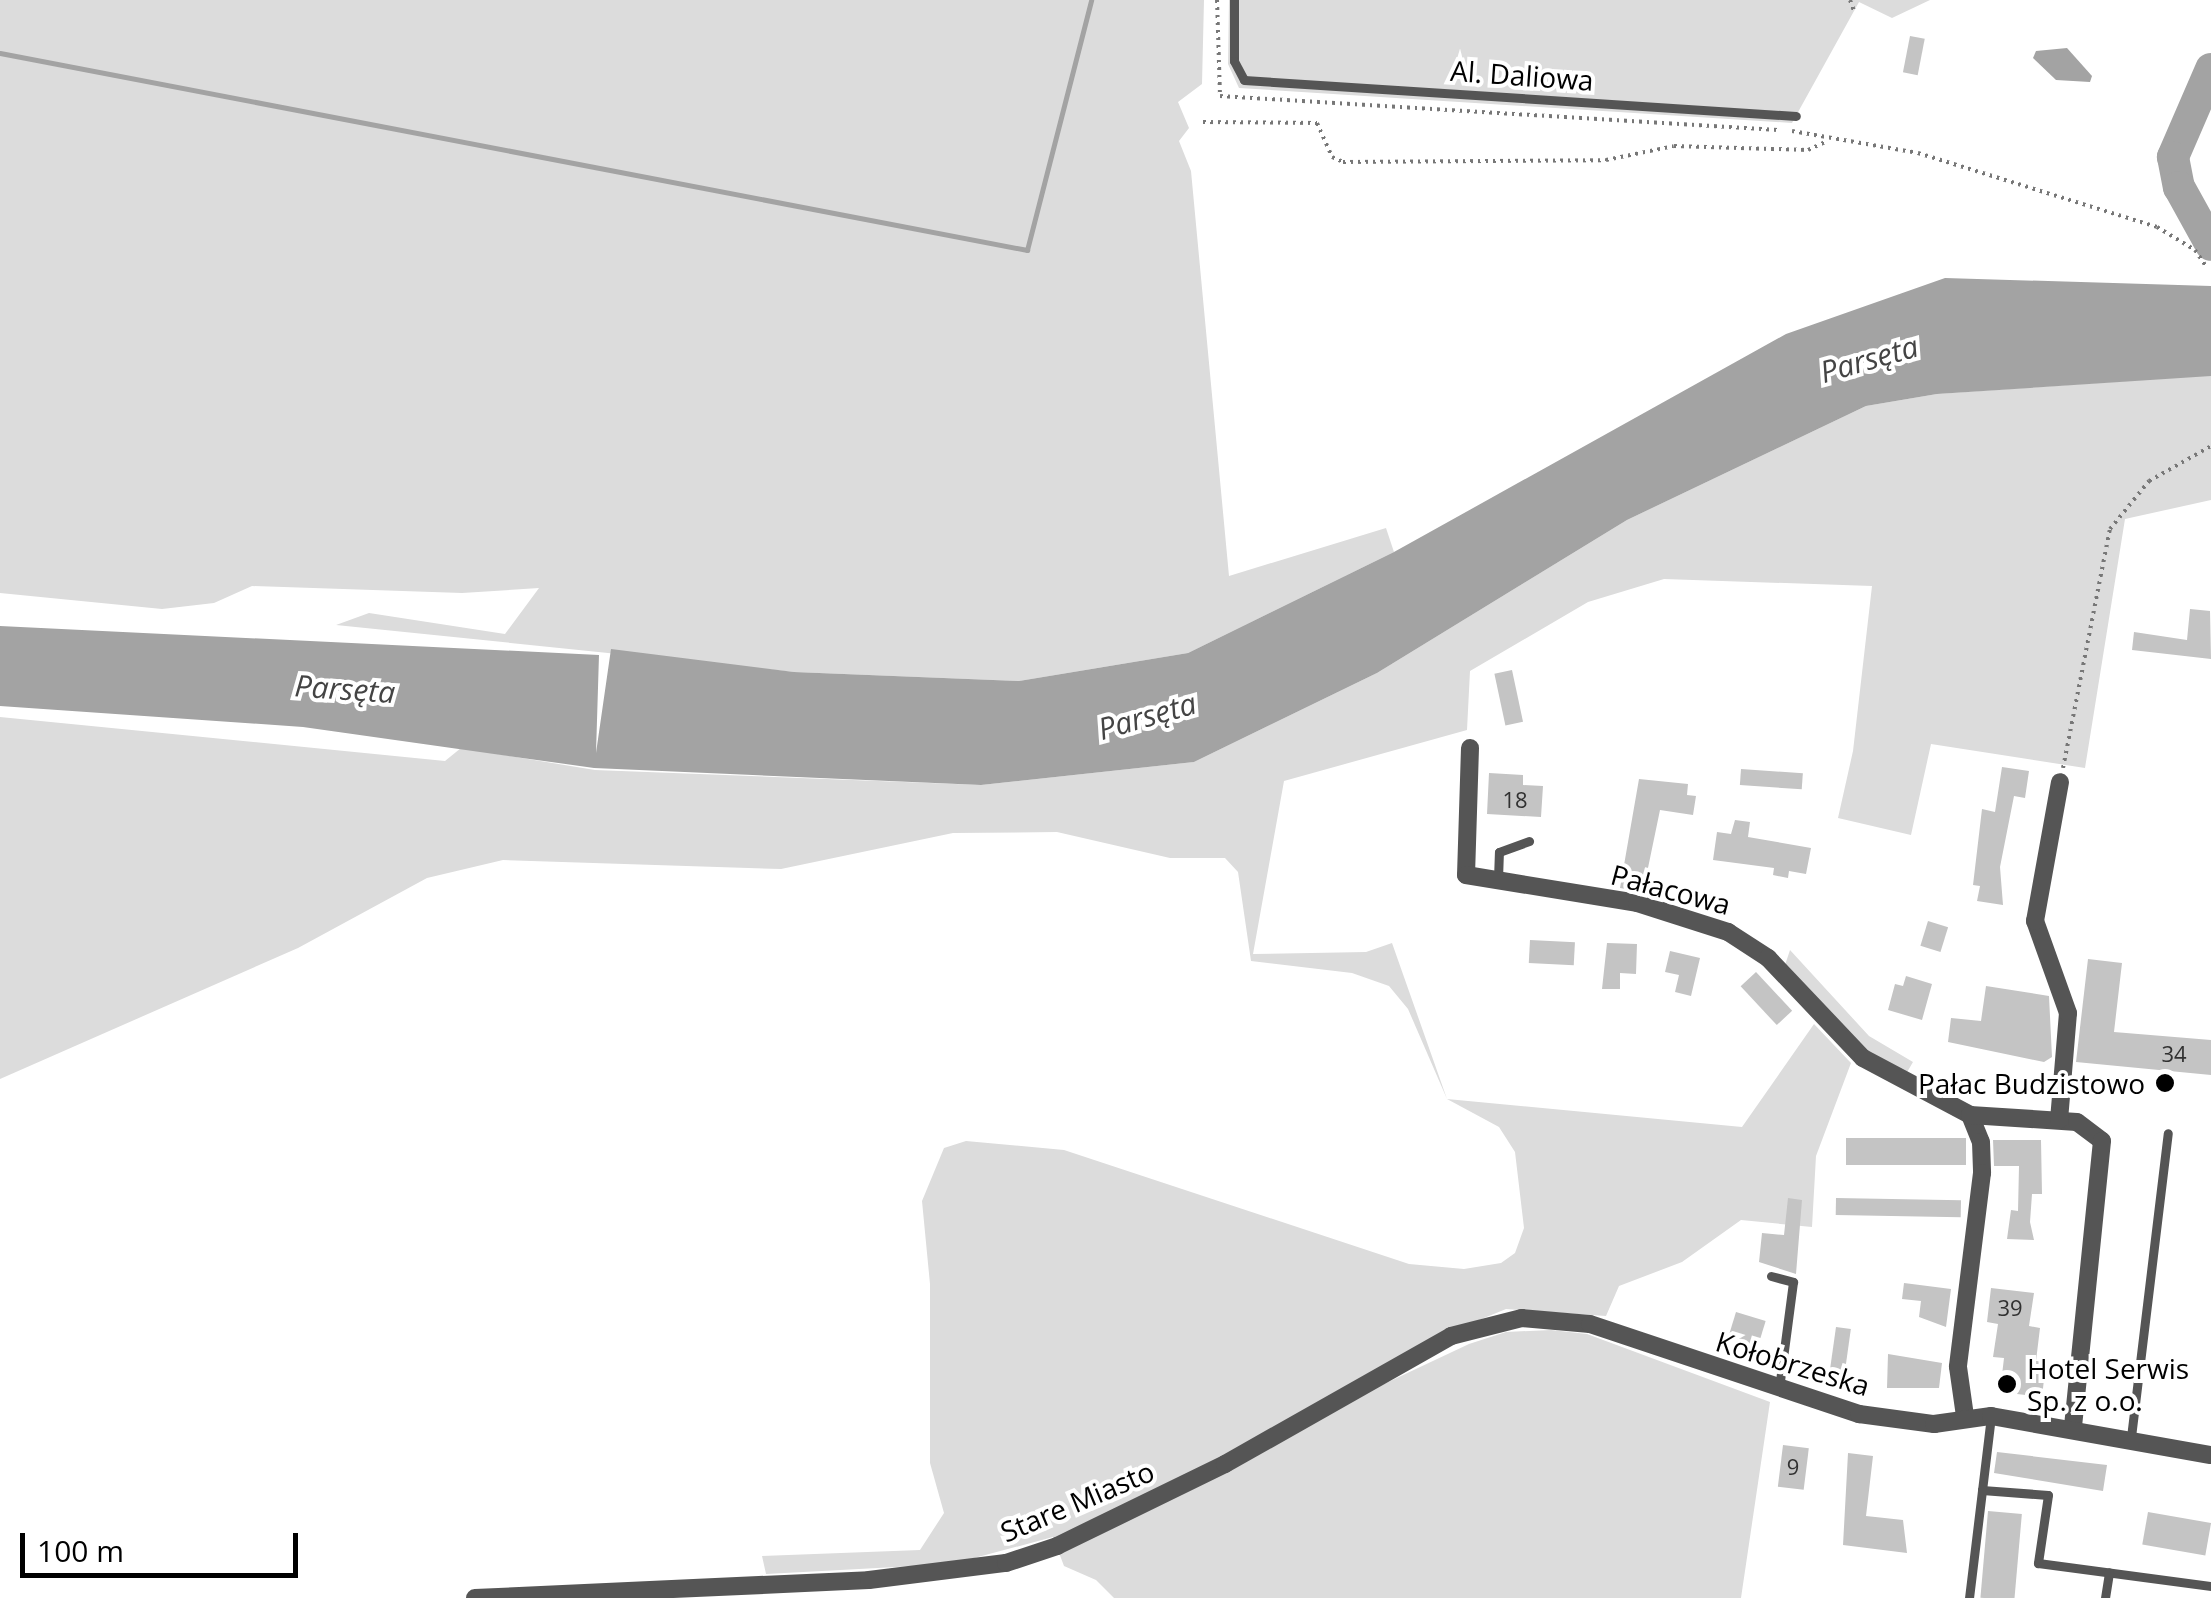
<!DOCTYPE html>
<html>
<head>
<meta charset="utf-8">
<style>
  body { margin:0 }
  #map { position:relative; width:2211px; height:1598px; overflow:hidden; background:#fff; font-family:"Open Sans",sans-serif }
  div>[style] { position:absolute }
  .green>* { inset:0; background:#dcdcdc }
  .water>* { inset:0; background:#a3a3a3 }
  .stream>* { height:5px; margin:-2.5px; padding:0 2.5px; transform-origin:2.5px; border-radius:2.5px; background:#a3a3a3 }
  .river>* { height:32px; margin:-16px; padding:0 16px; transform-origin:16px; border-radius:16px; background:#a3a3a3 }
  .building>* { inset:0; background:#c4c4c4; transform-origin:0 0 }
  .path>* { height:4px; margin-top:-2px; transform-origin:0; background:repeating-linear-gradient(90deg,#777 0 2.5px,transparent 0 7.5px) }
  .lane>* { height:9px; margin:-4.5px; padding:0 4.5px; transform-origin:4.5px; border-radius:4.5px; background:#555 }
  .street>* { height:18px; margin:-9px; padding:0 9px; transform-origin:9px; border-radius:9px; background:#555 }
  .dots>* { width:28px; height:28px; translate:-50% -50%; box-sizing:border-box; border:5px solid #fff; border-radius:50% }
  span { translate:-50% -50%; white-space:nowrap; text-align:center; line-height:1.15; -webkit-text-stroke:8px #fff; paint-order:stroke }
  .number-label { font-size:22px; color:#313131 }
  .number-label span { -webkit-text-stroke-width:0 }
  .street-label { font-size:28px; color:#000 }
  .poi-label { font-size:28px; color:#000 }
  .right { translate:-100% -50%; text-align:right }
  .left { translate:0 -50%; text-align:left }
  .water-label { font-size:30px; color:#444; font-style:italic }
  .scale { position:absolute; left:20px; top:1533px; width:278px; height:45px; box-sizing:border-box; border:5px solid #000; border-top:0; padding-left:12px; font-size:30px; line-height:35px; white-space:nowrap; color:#000; -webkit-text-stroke:8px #fff; paint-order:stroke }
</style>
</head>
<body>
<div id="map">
  <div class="green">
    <div style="clip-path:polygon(0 0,1204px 0,1202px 84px,1178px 102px,1189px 128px,1179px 141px,1191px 171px,1229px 576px,1386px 528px,1394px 552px,1188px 653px,1019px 681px,794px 672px,336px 625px,369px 613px,505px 634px,539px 588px,462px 593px,252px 586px,214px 603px,162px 609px,0 593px)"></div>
    <div style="clip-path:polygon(1229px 0,1930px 0,1892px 18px,1859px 2px,1792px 123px,1239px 88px,1228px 64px)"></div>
    <div style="clip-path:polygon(2211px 375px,2211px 500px,2125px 519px,2085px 768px,1931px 744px,1911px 835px,1838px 818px,1853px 751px,1872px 586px,1664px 579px,1588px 602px,1470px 671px,1467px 730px,1284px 781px,1253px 954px,1366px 952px,1392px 943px,1447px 1099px,1742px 1127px,1814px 1024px,1851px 1063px,1816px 1156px,1812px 1227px,1741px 1220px,1682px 1262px,1619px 1286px,1606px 1316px,1506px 1309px,1457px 1329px,1367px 1392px,1469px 1344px,1506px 1332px,1551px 1330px,1587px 1334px,1770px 1402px,1741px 1598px,1114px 1598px,1096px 1580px,1064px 1566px,1053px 1537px,952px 1564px,766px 1574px,762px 1556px,920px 1550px,944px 1513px,930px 1463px,930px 1284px,922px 1201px,944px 1148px,966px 1141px,1064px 1150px,1409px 1264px,1464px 1269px,1501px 1263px,1515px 1253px,1524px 1228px,1515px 1152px,1499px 1127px,1447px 1099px,1408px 1009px,1389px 986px,1352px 973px,1251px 961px,1238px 872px,1225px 858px,1170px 858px,1057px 832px,953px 833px,781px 869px,503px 860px,427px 878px,298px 948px,0 1079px,0 717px,445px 761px,461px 748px,595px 770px,981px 785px,1194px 762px,1377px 673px,1627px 520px,1866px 406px,1937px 394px)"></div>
    <div style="clip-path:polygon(1790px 950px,1869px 1036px,1913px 1062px,1906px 1074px,1867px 1051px,1785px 965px)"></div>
  </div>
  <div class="water">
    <div style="clip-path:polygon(2067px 48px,2092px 76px,2090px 82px,2056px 80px,2033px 58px,2036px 51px)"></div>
    <div style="clip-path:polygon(1945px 278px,2211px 286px,2211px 376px,1937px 394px,1866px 406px,1627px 520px,1377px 673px,1194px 762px,981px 785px,594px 768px,303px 727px,0 706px,0 626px,599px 655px,596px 753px,611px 649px,794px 672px,1019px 681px,1188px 653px,1394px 552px,1786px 334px)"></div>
  </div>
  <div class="stream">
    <div style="left:0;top:53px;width:1046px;rotate:10.86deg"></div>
    <div style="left:1027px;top:250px;width:258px;rotate:-75.6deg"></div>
  </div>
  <div class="river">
    <div style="left:2211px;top:69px;width:96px;rotate:113.4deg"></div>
    <div style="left:2173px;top:157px;width:31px;rotate:79deg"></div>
    <div style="left:2179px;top:187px;width:66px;rotate:61.1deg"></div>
  </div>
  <div class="building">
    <div style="left:1910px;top:36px;width:15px;height:37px;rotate:11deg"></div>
    <div style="clip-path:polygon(2190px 609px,2210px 611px,2211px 659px,2132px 650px,2134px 632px,2187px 640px)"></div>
    <div style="left:1512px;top:670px;width:53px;height:18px;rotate:78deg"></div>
    <div style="clip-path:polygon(2002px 767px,2029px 771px,2025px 798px,2014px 796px,2000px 867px,2003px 905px,1977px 901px,1980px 886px,1973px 885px,1982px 809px,1995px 812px)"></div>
    <div style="left:1741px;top:769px;width:62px;height:16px;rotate:4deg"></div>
    <div style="clip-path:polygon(1489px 773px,1523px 775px,1523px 785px,1543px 786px,1541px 817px,1487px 814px)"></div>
    <div style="clip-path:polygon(1639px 779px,1688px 784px,1687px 795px,1696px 796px,1693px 815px,1660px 810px,1643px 892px,1620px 888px)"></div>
    <div style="clip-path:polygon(1735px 820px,1750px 822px,1748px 837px,1811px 848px,1806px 874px,1789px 871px,1788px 878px,1773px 875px,1774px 868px,1713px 860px,1717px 832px,1731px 834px)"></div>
    <div style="left:1928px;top:921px;width:21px;height:26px;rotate:17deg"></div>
    <div style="left:1530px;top:940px;width:45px;height:23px;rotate:3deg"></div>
    <div style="clip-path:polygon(1607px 943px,1637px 944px,1636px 974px,1620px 973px,1620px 989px,1602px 989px)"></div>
    <div style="clip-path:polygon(1670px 951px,1700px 958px,1691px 996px,1675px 992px,1679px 975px,1665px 972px)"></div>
    <div style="clip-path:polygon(2088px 959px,2122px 963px,2114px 1032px,2211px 1040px,2211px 1075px,2076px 1062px)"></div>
    <div style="left:1756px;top:972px;width:53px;height:21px;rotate:47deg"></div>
    <div style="clip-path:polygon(1906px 976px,1932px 984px,1922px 1020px,1888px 1010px,1895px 984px,1903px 986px)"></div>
    <div style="clip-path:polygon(1986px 986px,2049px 996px,2052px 1057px,2044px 1062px,1948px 1042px,1951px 1018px,1981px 1021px)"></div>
    <div style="left:1846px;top:1138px;width:120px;height:27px"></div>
    <div style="clip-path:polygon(1993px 1140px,2041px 1140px,2042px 1194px,2032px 1194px,2030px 1222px,2034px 1240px,2007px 1239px,2011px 1210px,2018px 1211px,2019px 1166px,1994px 1166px)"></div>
    <div style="clip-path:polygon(1788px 1198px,1802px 1200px,1796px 1274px,1759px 1262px,1762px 1233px,1784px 1235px)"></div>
    <div style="left:1836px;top:1198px;width:125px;height:17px;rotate:1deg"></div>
    <div style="clip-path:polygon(1904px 1283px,1951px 1289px,1946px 1327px,1919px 1317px,1921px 1301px,1902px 1299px)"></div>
    <div style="clip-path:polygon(1991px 1288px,2034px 1293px,2029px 1326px,2040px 1328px,2036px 1361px,2046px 1362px,2042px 1397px,2000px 1392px,2004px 1358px,1993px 1357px,1998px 1324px,1987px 1322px)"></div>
    <div style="left:1736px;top:1312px;width:31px;height:28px;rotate:17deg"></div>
    <div style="left:1836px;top:1327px;width:15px;height:42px;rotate:8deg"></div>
    <div style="clip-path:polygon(1888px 1354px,1942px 1363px,1939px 1388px,1887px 1388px)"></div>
    <div style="left:1783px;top:1445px;width:26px;height:42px;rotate:7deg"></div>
    <div style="clip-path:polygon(1997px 1452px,2107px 1465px,2103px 1491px,1994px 1473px)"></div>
    <div style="clip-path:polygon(1848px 1453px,1873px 1456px,1866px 1516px,1903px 1520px,1907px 1553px,1843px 1545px)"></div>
    <div style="left:1988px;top:1511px;width:34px;height:87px;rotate:5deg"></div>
    <div style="left:2148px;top:1512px;width:64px;height:33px;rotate:10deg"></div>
  </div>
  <div class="path">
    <div style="left:1217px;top:0;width:96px;rotate:88.2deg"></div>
    <div style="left:1220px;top:96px;width:559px;rotate:3.49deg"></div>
    <div style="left:1850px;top:0;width:12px;rotate:70deg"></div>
    <div style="left:1203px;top:122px;width:114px;rotate:0.5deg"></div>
    <div style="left:1317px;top:123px;width:37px;rotate:66deg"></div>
    <div style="left:1332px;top:157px;width:12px;rotate:24deg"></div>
    <div style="left:1343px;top:162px;width:263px;rotate:-0.4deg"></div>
    <div style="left:1606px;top:160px;width:69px;rotate:-11.6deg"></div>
    <div style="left:1674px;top:146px;width:134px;rotate:1.7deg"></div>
    <div style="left:1808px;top:150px;width:21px;rotate:-25deg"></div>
    <div style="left:1792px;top:131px;width:128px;rotate:9.9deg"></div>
    <div style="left:1918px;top:153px;width:250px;rotate:17.2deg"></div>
    <div style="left:2157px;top:227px;width:44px;rotate:31.2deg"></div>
    <div style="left:2195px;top:250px;width:22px;rotate:56deg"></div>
    <div style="left:2063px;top:768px;width:244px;rotate:-78.9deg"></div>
    <div style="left:2110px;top:529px;width:62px;rotate:-50.9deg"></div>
    <div style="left:2149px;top:481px;width:71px;rotate:-29.4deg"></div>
  </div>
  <div class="lane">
    <div style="left:1234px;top:0;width:61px;rotate:90deg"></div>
    <div style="left:1234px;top:61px;width:21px;rotate:62deg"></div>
    <div style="left:1244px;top:80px;width:553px;rotate:3.73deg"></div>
    <div style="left:1498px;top:879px;width:27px;rotate:-88deg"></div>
    <div style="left:1499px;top:852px;width:32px;rotate:-20deg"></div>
    <div style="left:1771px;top:1276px;width:23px;rotate:15deg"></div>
    <div style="left:1793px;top:1282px;width:108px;rotate:97.5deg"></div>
    <div style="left:1991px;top:1416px;width:75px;rotate:96.9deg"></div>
    <div style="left:1982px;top:1490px;width:66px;rotate:4.3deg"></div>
    <div style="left:2048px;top:1495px;width:69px;rotate:98.4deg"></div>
    <div style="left:2038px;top:1563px;width:175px;rotate:7.6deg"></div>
    <div style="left:2131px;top:1437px;width:306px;rotate:-83.1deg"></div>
    <div style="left:1969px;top:1598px;width:109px;rotate:-83.1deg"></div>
    <div style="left:2105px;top:1598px;width:26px;rotate:-81deg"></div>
  </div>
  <div class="street">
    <div style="left:1470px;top:748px;width:127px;rotate:91.8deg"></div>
    <div style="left:1466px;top:875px;width:173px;rotate:9.3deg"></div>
    <div style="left:1637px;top:903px;width:96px;rotate:17.7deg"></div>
    <div style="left:1728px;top:932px;width:48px;rotate:33deg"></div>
    <div style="left:1768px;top:958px;width:138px;rotate:46.5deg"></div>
    <div style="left:1863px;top:1058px;width:121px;rotate:28deg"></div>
    <div style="left:1970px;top:1115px;width:29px;rotate:68deg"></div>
    <div style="left:1981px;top:1142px;width:31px;rotate:88deg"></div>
    <div style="left:1982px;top:1173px;width:195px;rotate:97.1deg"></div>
    <div style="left:1958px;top:1367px;width:49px;rotate:81.9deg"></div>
    <div style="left:1970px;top:1115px;width:107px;rotate:3.7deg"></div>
    <div style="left:2077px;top:1122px;width:31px;rotate:37deg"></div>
    <div style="left:2102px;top:1141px;width:287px;rotate:95.8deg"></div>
    <div style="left:2059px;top:1120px;width:107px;rotate:-85.2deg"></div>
    <div style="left:2068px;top:1013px;width:98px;rotate:-109.7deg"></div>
    <div style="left:2035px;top:921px;width:141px;rotate:-79.8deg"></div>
    <div style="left:475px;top:1598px;width:394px;rotate:-2.6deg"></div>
    <div style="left:869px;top:1580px;width:138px;rotate:-7.1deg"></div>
    <div style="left:1006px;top:1563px;width:54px;rotate:-18.4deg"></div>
    <div style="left:1057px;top:1546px;width:187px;rotate:-26deg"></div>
    <div style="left:1225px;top:1464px;width:260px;rotate:-29.5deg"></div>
    <div style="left:1451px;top:1336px;width:73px;rotate:-14.2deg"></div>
    <div style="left:1522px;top:1318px;width:68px;rotate:5deg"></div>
    <div style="left:1590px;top:1324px;width:284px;rotate:18.5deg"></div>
    <div style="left:1859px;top:1414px;width:76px;rotate:7.6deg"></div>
    <div style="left:1934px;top:1424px;width:58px;rotate:-8deg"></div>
    <div style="left:1991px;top:1416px;width:223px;rotate:10.1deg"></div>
  </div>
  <div class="dots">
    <div style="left:2165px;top:1083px;background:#000"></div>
    <div style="left:2007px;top:1384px;background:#000"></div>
  </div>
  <div class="number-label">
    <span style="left:1515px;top:800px">18</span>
    <span style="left:2174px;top:1054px">34</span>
    <span style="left:2010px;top:1308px">39</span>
    <span style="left:1793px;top:1467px">9</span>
  </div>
  <div class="street-label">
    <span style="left:1522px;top:75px;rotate:4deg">Al. Daliowa</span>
    <span style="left:1671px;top:889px;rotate:15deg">Pałacowa</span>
    <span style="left:1793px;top:1363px;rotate:17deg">Kołobrzeska</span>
    <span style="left:1077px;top:1501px;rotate:-23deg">Stare Miasto</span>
  </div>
  <div class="poi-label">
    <span class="right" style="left:2145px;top:1083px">Pałac Budzistowo</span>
    <span class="left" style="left:2027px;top:1384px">Hotel Serwis<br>Sp. z o.o.</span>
  </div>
  <div class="water-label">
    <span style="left:1869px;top:359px;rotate:-16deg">Parsęta</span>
    <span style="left:345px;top:689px;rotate:4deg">Parsęta</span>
    <span style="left:1147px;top:716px;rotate:-16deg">Parsęta</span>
  </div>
  <div class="scale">100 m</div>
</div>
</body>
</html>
